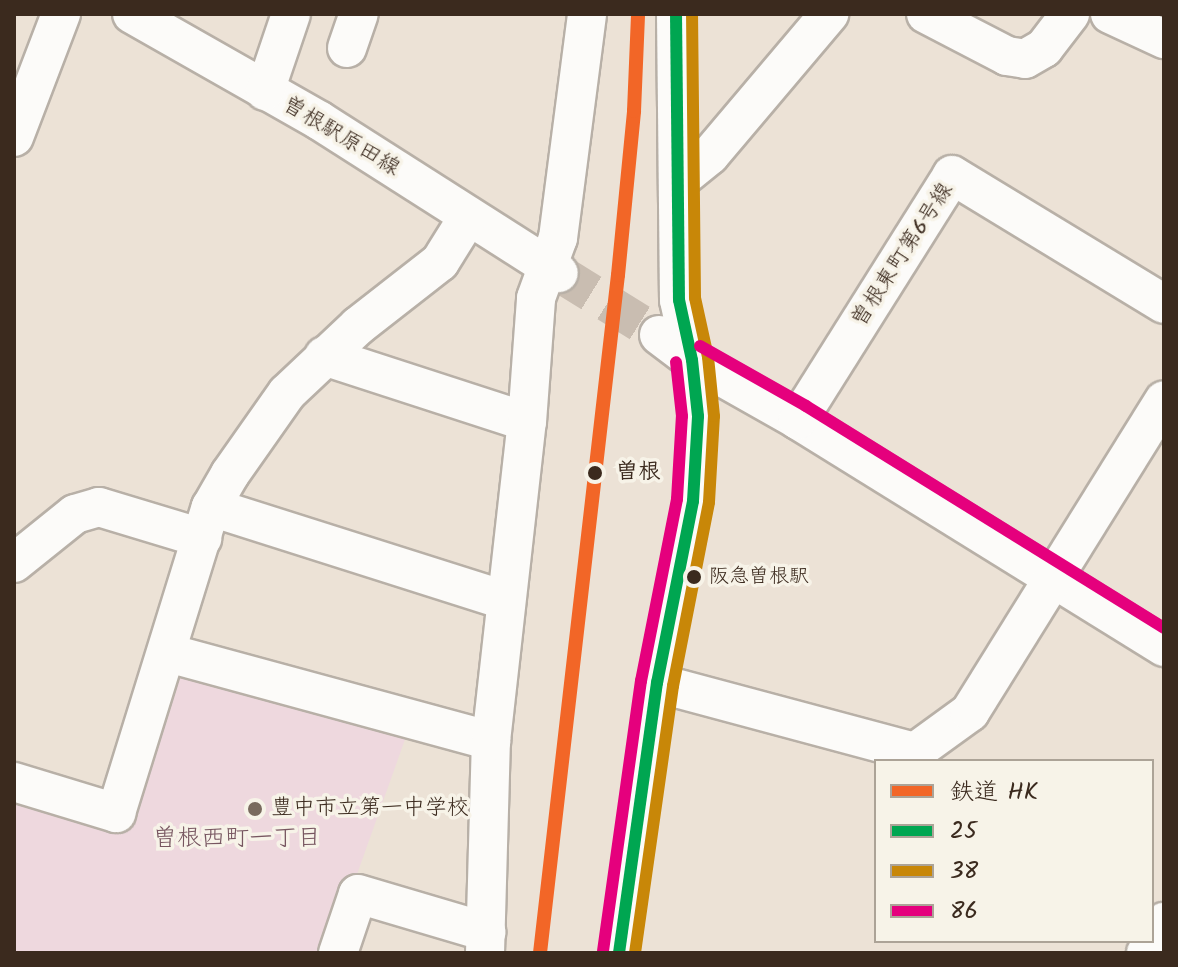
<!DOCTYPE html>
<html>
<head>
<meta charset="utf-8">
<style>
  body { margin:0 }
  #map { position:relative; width:1178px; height:967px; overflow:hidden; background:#ece2d6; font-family:Kalam,"Klee One",sans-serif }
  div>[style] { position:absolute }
  .built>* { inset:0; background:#eed8de }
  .minor-tunnel>* { height:38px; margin-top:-19px; transform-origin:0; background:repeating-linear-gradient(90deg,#c9bdb1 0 38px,transparent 0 57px) }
  .roads { filter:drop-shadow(2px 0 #b8b0a7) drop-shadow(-2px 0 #b8b0a7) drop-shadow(0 2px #b8b0a7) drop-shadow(0 -2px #b8b0a7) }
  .minor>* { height:38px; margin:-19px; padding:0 19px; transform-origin:19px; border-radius:19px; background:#fcfbf9 }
  .bus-1>* { height:12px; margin:-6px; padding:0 6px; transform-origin:6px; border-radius:6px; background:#00a651 }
  .bus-2>* { height:12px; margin:-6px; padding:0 6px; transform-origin:6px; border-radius:6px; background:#c88708 }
  .bus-3>* { height:12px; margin:-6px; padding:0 6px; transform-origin:6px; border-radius:6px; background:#e5007d }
  .rail-1>* { height:14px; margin:-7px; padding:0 7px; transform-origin:7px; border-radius:7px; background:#f26627 }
  .dots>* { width:22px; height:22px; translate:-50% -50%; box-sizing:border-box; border:4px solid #f7f3e8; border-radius:50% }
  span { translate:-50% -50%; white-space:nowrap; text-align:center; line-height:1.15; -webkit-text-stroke:7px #f7f3e8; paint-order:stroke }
  .bus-label { font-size:20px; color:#3b2a1e }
  .left { translate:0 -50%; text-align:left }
  .street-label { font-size:22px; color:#3b2a1e }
  .stop-label { font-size:22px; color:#3b2a1e; font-weight:700 }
  .poi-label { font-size:22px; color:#3b2a1e }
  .neighbourhood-label { font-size:24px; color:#775660 }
  .frame { position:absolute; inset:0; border:16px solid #3b2a1e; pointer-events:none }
  .legend { position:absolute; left:874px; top:759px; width:280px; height:184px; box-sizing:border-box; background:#f7f3e8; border:2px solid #aca397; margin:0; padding:10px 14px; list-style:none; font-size:24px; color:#3b2a1e }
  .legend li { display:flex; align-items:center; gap:16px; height:40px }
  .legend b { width:40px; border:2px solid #aca397 }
</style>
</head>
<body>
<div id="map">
  <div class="built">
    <div style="clip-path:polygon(182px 667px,408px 731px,329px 953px,14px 953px,14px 791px,124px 826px,170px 674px)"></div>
  </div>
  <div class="minor-tunnel">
    <div style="left:559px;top:273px;width:118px;rotate:31.8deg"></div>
  </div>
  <div class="roads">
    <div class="minor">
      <div style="left:132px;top:14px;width:216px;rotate:29.6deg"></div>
      <div style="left:320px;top:121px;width:283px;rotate:32.5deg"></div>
      <div style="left:926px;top:14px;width:91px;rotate:27.4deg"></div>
      <div style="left:1007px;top:56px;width:18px;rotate:9deg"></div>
      <div style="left:1025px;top:59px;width:22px;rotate:-30deg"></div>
      <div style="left:1044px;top:48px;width:43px;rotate:-52.6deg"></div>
      <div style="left:1110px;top:14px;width:60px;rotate:24.8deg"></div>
      <div style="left:347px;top:48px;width:36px;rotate:-71deg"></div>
      <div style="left:265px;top:91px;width:81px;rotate:-71.3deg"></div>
      <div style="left:14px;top:137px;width:132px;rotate:-69.1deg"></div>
      <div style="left:678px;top:181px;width:41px;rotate:-39.1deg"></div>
      <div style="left:710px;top:155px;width:185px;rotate:-49.8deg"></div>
      <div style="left:659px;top:335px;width:41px;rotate:37.1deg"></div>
      <div style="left:692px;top:360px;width:122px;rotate:29.5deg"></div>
      <div style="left:798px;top:420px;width:431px;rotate:31.8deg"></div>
      <div style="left:324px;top:356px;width:213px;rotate:18deg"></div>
      <div style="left:798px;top:420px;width:289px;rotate:-57.8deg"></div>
      <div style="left:952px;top:175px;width:248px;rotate:31.3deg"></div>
      <div style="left:211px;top:507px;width:308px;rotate:17.6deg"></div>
      <div style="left:14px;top:563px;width:78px;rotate:-38.8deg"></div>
      <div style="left:75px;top:514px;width:25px;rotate:-16deg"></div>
      <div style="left:99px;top:507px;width:108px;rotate:16.8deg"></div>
      <div style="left:168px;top:653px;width:335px;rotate:15.2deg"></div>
      <div style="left:657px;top:683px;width:267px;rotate:15deg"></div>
      <div style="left:915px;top:752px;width:68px;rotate:-36deg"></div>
      <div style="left:970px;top:712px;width:367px;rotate:-58.1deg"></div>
      <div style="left:14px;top:782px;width:107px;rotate:16.9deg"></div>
      <div style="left:116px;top:813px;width:320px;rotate:-72.8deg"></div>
      <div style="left:211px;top:507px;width:38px;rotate:-60deg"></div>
      <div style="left:230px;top:474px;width:99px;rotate:-54.9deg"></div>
      <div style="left:287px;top:393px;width:98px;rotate:-43.3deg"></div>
      <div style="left:358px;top:326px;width:104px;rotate:-38deg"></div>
      <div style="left:440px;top:262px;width:53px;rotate:-58.1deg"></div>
      <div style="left:338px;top:953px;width:62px;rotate:-71.3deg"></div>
      <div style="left:358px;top:894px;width:134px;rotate:16.5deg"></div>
      <div style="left:485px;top:953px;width:212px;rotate:-88.4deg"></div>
      <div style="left:491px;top:741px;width:321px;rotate:-83.6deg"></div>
      <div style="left:527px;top:422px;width:124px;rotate:-85.8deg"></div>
      <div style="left:536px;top:298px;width:64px;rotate:-69.9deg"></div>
      <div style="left:558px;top:238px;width:226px;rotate:-82.6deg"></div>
      <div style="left:619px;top:953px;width:273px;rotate:-82deg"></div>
      <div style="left:657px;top:683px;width:186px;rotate:-78.8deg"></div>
      <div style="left:693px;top:501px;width:85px;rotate:-86.6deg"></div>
      <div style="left:698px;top:416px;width:56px;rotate:-96.1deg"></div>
      <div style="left:692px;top:360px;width:61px;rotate:-102.2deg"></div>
      <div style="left:679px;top:300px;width:286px;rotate:-90.6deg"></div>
      <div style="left:1146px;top:953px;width:36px;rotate:-60deg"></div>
    </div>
  </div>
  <div class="bus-1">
    <div style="left:619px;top:953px;width:273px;rotate:-82deg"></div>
    <div style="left:657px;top:683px;width:186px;rotate:-78.8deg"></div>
    <div style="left:693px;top:501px;width:85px;rotate:-86.6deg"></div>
    <div style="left:698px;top:416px;width:56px;rotate:-96.1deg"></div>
    <div style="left:692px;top:360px;width:61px;rotate:-102.2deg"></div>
    <div style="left:679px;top:300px;width:286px;rotate:-90.6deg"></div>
  </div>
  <div class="bus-2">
    <div style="left:635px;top:953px;width:270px;rotate:-81.9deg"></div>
    <div style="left:673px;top:686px;width:187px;rotate:-78.9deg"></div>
    <div style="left:709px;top:502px;width:86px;rotate:-86.7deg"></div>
    <div style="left:714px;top:416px;width:59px;rotate:-95.8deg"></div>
    <div style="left:708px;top:357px;width:60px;rotate:-102.4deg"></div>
    <div style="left:695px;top:298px;width:284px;rotate:-90.6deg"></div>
  </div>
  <div class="bus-3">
    <div style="left:700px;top:346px;width:122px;rotate:29.5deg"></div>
    <div style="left:806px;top:406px;width:421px;rotate:31.8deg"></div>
    <div style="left:603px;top:951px;width:273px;rotate:-82deg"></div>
    <div style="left:641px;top:681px;width:186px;rotate:-78.8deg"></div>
    <div style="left:677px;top:499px;width:83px;rotate:-86.6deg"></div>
    <div style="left:682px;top:416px;width:54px;rotate:-96.3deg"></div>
  </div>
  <div class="rail-1">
    <div style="left:540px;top:953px;width:682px;rotate:-83.44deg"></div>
    <div style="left:618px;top:275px;width:165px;rotate:-84.4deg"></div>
    <div style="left:634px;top:111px;width:97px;rotate:-87.6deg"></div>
  </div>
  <div class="dots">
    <div style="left:595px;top:473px;background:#3b2a1e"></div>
    <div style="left:694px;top:577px;background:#3b2a1e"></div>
    <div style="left:255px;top:809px;background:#796a5e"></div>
  </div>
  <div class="bus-label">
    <span class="left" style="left:709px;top:577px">阪急曽根駅</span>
  </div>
  <div class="street-label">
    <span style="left:341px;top:137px;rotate:31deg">曽根駅原田線</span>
    <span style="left:903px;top:255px;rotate:-57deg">曽根東町第6号線</span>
  </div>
  <div class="stop-label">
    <span class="left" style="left:616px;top:473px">曽根</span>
  </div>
  <div class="poi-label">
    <span class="left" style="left:271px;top:809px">豊中市立第一中学校</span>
  </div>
  <div class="neighbourhood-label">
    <span style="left:237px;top:839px">曽根西町一丁目</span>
  </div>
  <div class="frame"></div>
  <ul class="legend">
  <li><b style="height:10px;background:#f26627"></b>鉄道 HK</li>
  <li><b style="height:10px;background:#00a651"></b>25</li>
  <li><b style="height:10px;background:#c88708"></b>38</li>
  <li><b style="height:10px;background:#e5007d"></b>86</li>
  </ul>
</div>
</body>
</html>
